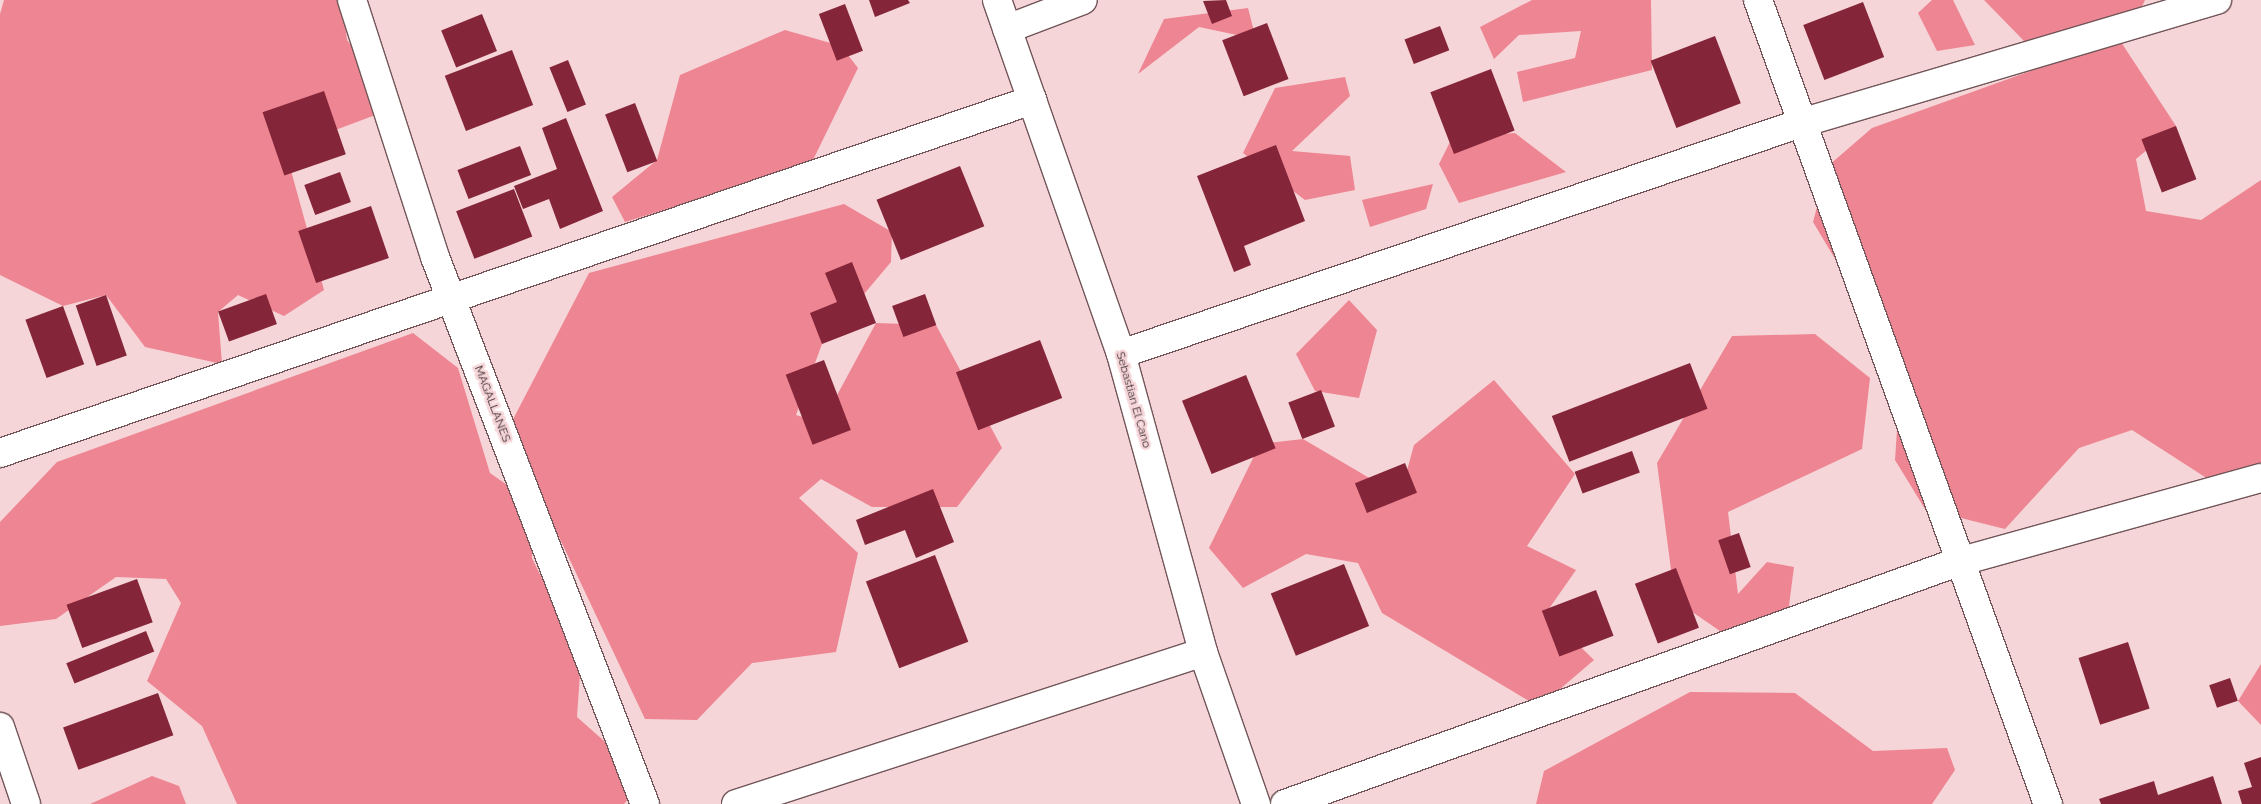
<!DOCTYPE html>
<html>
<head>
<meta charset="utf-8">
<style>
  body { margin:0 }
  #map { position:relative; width:2261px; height:804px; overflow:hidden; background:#f6d5d8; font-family:Raleway,sans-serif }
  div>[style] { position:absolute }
  .forest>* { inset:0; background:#ee8592 }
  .building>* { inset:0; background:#842539; transform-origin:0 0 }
  .roads { filter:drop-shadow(1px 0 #725659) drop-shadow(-1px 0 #725659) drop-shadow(0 1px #725659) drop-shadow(0 -1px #725659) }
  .minor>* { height:28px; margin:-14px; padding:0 14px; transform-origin:14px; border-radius:14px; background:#fff }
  span { translate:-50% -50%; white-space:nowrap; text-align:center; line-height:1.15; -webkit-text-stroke:5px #f6d5d8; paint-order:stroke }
  .street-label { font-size:12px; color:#392d2e }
</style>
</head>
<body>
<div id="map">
  <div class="forest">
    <div style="clip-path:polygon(4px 0,342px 0,347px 40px,382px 86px,378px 114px,285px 149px,324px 290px,284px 316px,238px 295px,218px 312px,222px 364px,145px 347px,106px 295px,63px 306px,0 275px,0 14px)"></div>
    <div style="clip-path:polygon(1532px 0,1651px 0,1652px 70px,1523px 102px,1517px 72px,1575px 58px,1581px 31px,1519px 35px,1494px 59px,1480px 27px)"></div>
    <div style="clip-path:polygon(1932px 0,1953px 0,1975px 45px,1937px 51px,1918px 13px)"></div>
    <div style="clip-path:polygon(1984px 0,2145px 0,2133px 26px,2025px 42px)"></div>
    <div style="clip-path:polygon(1248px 8px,1256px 39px,1199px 27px,1138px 74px,1164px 19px)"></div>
    <div style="clip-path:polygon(785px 30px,841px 46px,858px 68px,811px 164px,625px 222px,612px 197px,657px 160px,680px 75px)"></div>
    <div style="clip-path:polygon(2119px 39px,2176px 126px,2136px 159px,2146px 211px,2201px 220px,2261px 180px,2261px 474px,2222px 488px,2132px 430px,2079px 448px,2005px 529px,1925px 509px,1895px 460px,1901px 369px,1813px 222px,1828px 166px,1872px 128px)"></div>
    <div style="clip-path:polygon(1345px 77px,1350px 96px,1292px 151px,1350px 156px,1355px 190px,1305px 200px,1243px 153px,1275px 88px)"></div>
    <div style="clip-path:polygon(1515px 133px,1566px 172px,1459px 203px,1439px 164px,1452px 138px)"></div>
    <div style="clip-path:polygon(1433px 184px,1426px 209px,1370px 227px,1362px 200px)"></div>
    <div style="clip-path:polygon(844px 204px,892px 232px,891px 262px,822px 344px,796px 415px,822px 423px,876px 323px,936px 325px,1002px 448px,957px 507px,872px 507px,821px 479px,799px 498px,858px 553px,836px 652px,752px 663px,697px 720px,645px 719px,508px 429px,589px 273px)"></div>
    <div style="clip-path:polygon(1349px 300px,1377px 330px,1359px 398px,1315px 391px,1296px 354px)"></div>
    <div style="clip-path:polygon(413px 333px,458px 368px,490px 473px,533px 503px,532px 558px,581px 659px,577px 717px,638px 771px,631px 796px,624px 804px,237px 804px,202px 726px,147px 681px,181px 603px,166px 579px,116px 577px,56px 619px,0 626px,0 522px,57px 462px)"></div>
    <div style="clip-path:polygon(1815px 334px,1870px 378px,1862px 449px,1728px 512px,1738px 594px,1767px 562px,1794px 567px,1786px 629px,1733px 640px,1675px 600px,1657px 463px,1732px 336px)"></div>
    <div style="clip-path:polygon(1494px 380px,1575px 474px,1527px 546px,1576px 570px,1546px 613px,1594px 660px,1539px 707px,1382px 613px,1358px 563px,1306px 554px,1243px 588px,1209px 548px,1260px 444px,1303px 439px,1400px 496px,1414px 445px)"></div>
    <div style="clip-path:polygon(2261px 664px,2261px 725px,2238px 701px)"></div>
    <div style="clip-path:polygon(1690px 692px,1795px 693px,1873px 751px,1947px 748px,1955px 770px,1932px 804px,1536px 804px,1544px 771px)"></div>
    <div style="clip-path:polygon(152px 776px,179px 786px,186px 804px,90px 804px)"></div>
  </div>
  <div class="building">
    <div style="clip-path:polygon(869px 0,908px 0,910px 3px,875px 17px)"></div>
    <div style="clip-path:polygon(1226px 0,1232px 16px,1212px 24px,1203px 1px)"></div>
    <div style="left:1863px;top:2px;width:59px;height:64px;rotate:69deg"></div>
    <div style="left:845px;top:4px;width:50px;height:28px;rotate:69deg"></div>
    <div style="left:482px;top:14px;width:40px;height:44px;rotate:68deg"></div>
    <div style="left:1267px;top:23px;width:60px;height:48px;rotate:69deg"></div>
    <div style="left:1440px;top:26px;width:26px;height:38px;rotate:69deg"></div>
    <div style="left:1715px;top:36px;width:72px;height:69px;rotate:69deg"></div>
    <div style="left:512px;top:50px;width:59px;height:72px;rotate:69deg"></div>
    <div style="left:568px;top:60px;width:48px;height:20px;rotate:68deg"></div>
    <div style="left:1491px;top:69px;width:66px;height:65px;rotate:69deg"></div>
    <div style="left:324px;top:91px;width:67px;height:65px;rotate:71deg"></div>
    <div style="left:635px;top:103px;width:62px;height:32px;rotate:69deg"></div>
    <div style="clip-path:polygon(566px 118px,603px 211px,560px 229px,549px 199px,523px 209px,514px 186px,557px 169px,542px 128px)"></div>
    <div style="left:2176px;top:126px;width:57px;height:37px;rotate:69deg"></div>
    <div style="clip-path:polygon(1276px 145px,1305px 221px,1244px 246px,1251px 265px,1234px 272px,1197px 176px)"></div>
    <div style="left:520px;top:146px;width:31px;height:67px;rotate:69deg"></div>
    <div style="left:960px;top:166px;width:65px;height:90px;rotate:68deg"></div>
    <div style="left:340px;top:172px;width:32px;height:38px;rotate:70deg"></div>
    <div style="left:514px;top:189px;width:51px;height:62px;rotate:69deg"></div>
    <div style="left:371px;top:206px;width:55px;height:77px;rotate:71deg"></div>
    <div style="clip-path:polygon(852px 262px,876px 323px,822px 344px,810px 313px,837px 302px,825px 273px)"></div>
    <div style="left:266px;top:294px;width:32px;height:51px;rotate:70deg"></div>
    <div style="left:925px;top:294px;width:33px;height:35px;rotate:70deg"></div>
    <div style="left:106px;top:295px;width:64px;height:32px;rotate:71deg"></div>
    <div style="left:63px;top:306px;width:62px;height:40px;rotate:70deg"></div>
    <div style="left:1040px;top:340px;width:62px;height:90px;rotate:69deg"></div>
    <div style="left:824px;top:360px;width:75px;height:41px;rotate:69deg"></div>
    <div style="left:1690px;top:363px;width:49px;height:148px;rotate:69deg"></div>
    <div style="left:1246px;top:375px;width:79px;height:69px;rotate:68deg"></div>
    <div style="left:1321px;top:390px;width:39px;height:35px;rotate:69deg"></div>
    <div style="left:1632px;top:451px;width:23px;height:61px;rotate:70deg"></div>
    <div style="left:1405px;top:463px;width:32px;height:54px;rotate:68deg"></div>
    <div style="clip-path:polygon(933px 489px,954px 542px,916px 558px,905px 530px,865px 545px,856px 520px)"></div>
    <div style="left:1739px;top:533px;width:36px;height:22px;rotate:71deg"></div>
    <div style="left:935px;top:555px;width:93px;height:74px;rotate:69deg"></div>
    <div style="left:1344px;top:564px;width:67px;height:79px;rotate:68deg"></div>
    <div style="left:1676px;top:568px;width:64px;height:44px;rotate:69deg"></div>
    <div style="left:137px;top:579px;width:46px;height:75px;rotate:70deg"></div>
    <div style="left:1596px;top:590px;width:49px;height:58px;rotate:69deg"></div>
    <div style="left:146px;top:631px;width:22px;height:86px;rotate:68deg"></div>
    <div style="left:2128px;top:642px;width:70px;height:52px;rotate:72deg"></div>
    <div style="left:2230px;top:678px;width:24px;height:22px;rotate:71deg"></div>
    <div style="left:158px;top:693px;width:45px;height:101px;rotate:70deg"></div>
    <div style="clip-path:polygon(2261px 757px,2261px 804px,2242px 804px,2238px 791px,2252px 787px,2244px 763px)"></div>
    <div style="clip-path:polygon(2213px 776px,2222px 804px,2101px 804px,2099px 799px,2154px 781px,2158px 795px)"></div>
  </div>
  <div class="roads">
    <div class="minor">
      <div style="left:352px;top:0;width:270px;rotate:72.1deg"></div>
      <div style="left:435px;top:257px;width:586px;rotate:69deg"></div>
      <div style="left:997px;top:0;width:375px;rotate:70.7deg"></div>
      <div style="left:1121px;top:354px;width:309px;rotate:74.6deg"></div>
      <div style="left:1203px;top:652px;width:161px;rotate:70.8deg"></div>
      <div style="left:1758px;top:0;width:855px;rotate:70.17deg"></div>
      <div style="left:1007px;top:29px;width:81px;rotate:-20.9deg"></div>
      <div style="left:1121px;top:354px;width:718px;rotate:-18.76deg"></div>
      <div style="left:1801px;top:123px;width:434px;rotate:-16.5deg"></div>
      <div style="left:0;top:453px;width:1091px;rotate:-18.88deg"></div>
      <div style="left:0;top:727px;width:81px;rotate:71.3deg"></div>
      <div style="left:736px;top:804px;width:491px;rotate:-18deg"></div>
      <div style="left:1285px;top:804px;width:715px;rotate:-19.78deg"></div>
      <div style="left:1958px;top:562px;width:314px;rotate:-15.5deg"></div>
    </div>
  </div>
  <div class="street-label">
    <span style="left:1133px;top:400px;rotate:74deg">Sebastian El Cano</span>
    <span style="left:492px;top:404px;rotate:69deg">MAGALLANES</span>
  </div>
</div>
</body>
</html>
